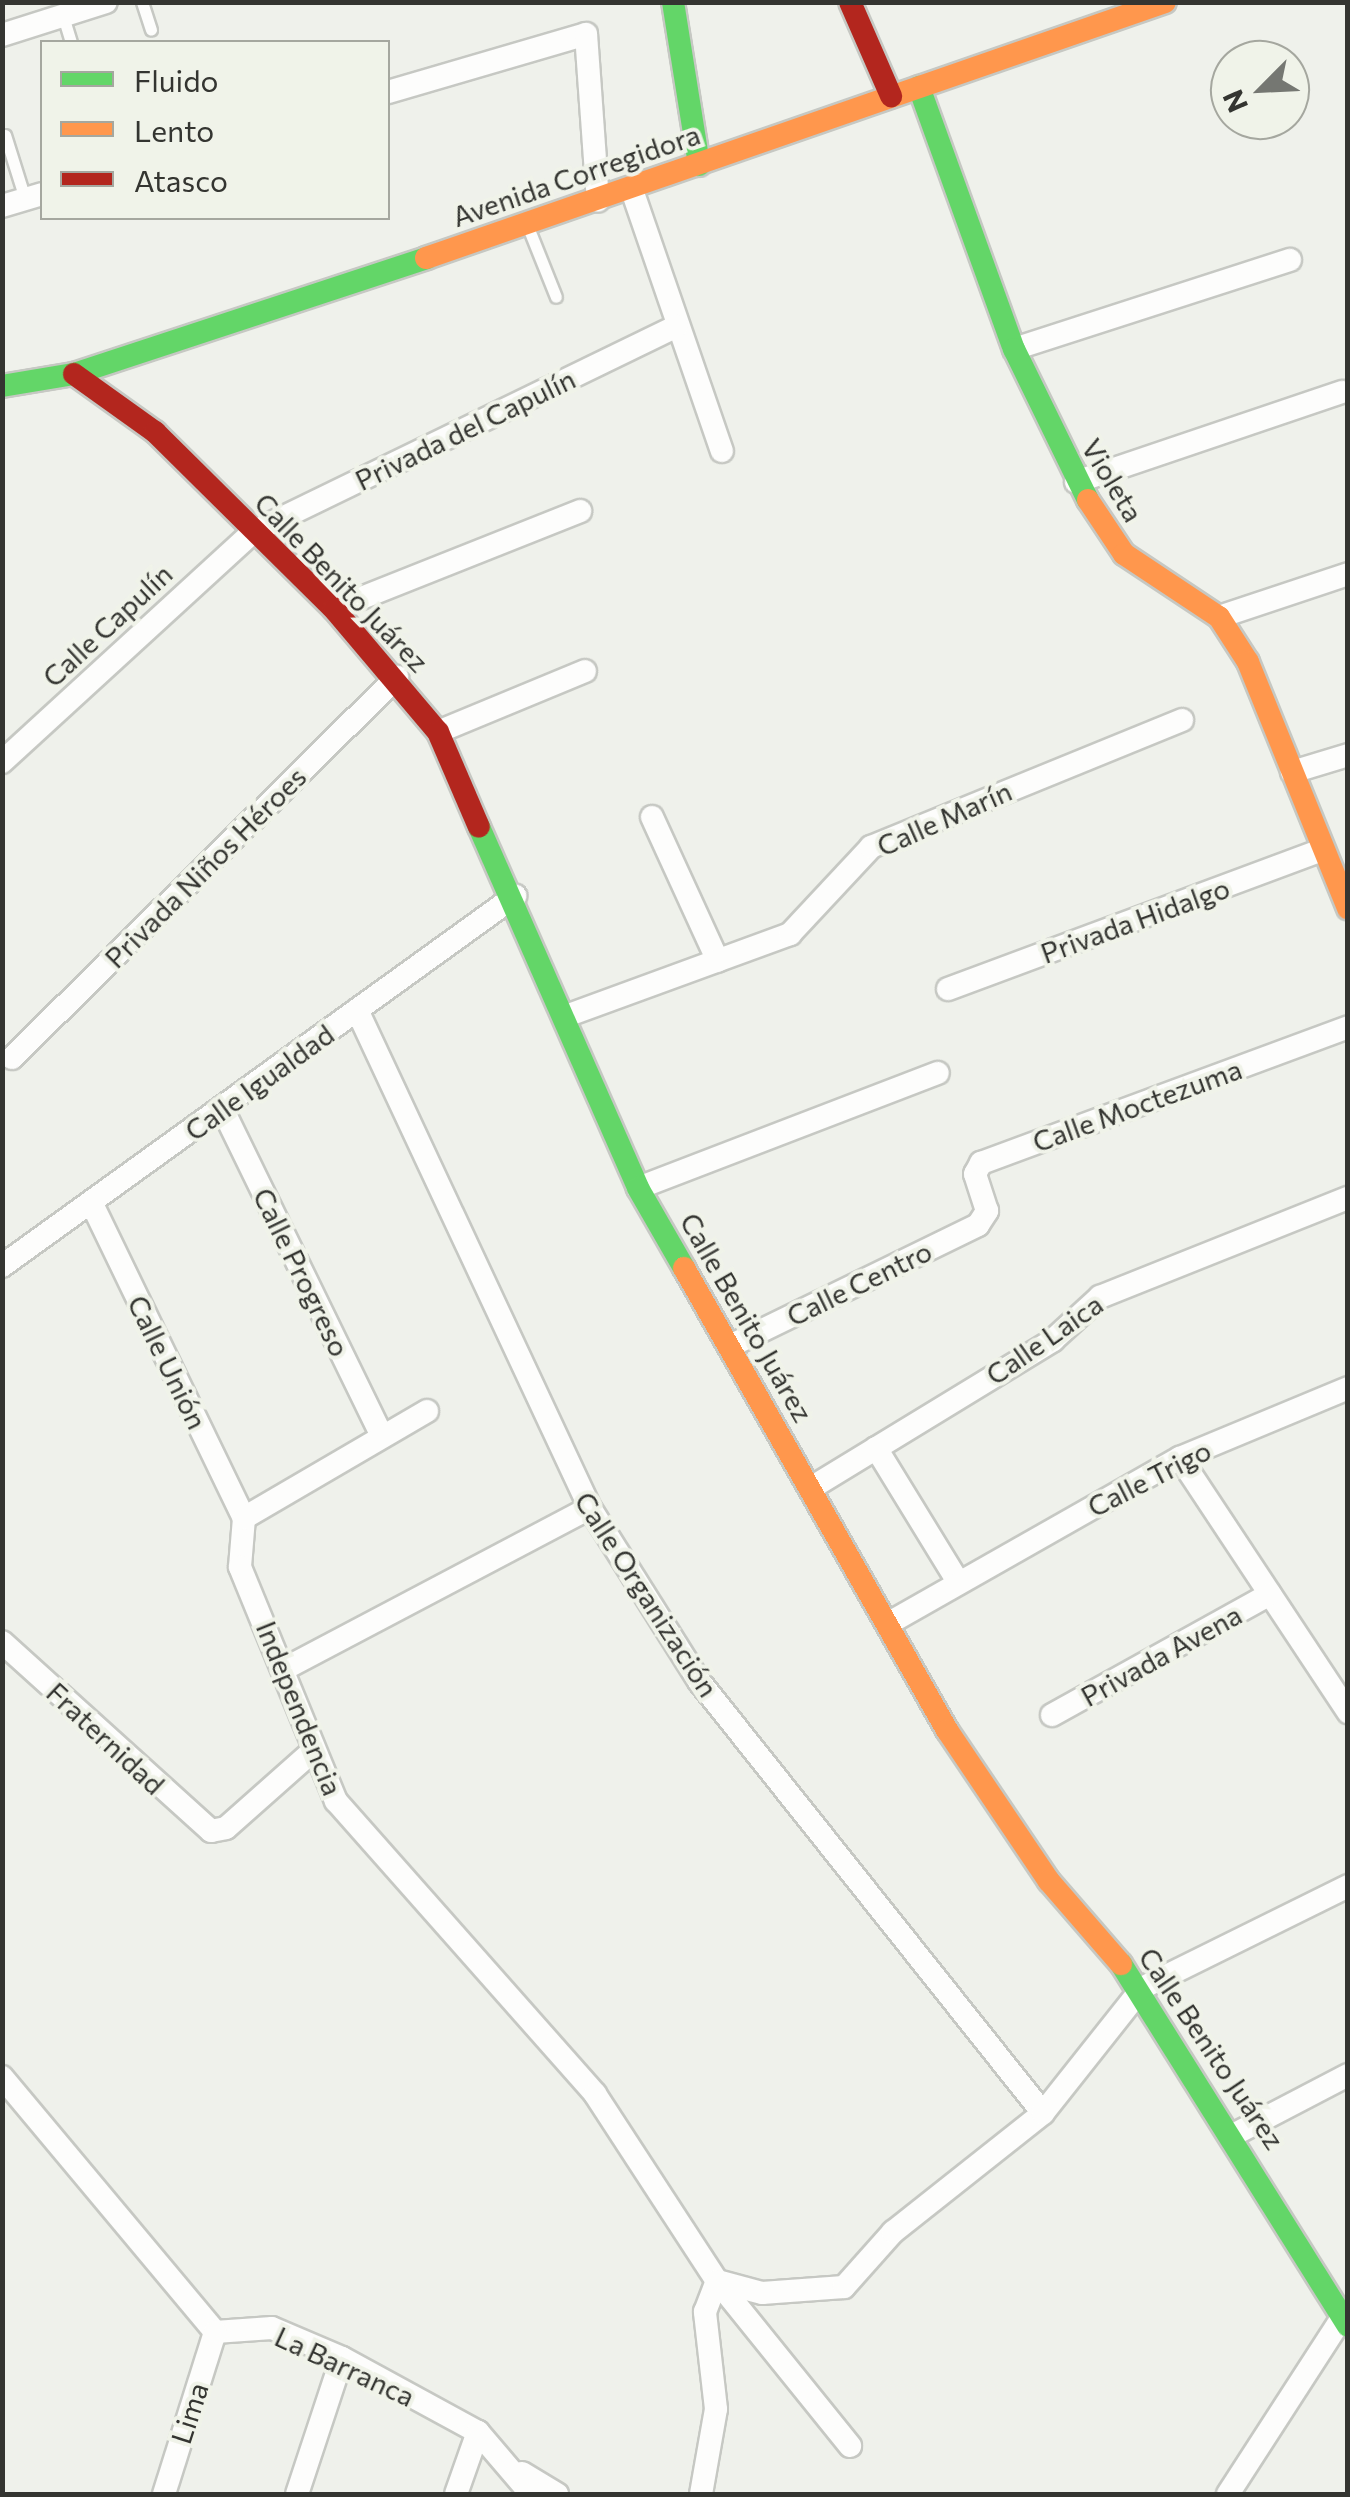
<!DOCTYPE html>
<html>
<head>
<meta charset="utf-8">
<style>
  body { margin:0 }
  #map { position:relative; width:1350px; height:2497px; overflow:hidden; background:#eff1eb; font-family:Commissioner,sans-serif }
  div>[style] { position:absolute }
  .roads { filter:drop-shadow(2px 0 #c6c8c3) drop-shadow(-2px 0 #c6c8c3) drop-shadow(0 2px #c6c8c3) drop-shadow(0 -2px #c6c8c3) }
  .lane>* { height:11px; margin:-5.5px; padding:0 5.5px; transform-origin:5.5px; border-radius:5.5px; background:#fdfdfc }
  .street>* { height:22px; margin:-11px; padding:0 11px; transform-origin:11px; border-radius:11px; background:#fdfdfc }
  .fast>* { height:22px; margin:-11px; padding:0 11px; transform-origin:11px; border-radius:11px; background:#63d668 }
  .slow>* { height:22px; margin:-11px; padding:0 11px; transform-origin:11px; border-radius:11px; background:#ff974d }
  .jam>* { height:22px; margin:-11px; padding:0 11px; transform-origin:11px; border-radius:11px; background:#b3261e }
  span { translate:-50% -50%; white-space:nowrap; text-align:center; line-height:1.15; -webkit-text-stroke:8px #f0f3e9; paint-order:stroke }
  .street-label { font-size:28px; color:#343531 }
  .frame { position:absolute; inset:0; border:5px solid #343531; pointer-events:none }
  .legend { position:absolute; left:40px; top:40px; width:350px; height:180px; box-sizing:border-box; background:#f0f3e9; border:2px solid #a5a79f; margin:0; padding:12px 18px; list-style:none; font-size:30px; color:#343531 }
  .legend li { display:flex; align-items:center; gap:20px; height:50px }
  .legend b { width:50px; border:2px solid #a5a79f }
  .north { position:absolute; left:1210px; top:40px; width:100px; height:100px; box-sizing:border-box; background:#f0f3e9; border:2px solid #a5a79f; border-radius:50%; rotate:246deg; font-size:28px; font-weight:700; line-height:40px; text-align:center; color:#343531 }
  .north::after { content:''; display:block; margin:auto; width:35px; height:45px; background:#757772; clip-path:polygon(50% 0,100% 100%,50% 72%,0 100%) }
</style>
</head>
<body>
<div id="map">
  <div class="roads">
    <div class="lane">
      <div style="left:142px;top:2px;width:29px;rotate:72deg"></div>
      <div style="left:63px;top:16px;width:27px;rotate:73deg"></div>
      <div style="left:5px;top:135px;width:67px;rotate:72.6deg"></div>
      <div style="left:528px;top:227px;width:75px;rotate:68.2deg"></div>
    </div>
    <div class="street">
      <div style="left:2px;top:35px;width:109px;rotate:-17.6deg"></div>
      <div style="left:388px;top:92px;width:206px;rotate:-16.3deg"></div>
      <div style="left:586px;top:34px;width:167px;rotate:85.9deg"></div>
      <div style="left:632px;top:190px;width:276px;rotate:71deg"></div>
      <div style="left:2px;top:206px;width:42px;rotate:-16.7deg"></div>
      <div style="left:1014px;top:349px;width:290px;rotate:-17.9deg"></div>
      <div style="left:1076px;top:482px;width:281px;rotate:-18.7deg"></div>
      <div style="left:334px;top:609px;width:265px;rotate:-21.7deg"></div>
      <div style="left:1219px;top:617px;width:136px;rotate:-18.4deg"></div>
      <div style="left:438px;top:732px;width:159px;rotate:-22.5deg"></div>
      <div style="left:2px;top:762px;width:340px;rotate:-42.5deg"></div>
      <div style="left:253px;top:532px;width:471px;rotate:-25.9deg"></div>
      <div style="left:1292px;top:772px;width:59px;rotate:-16.9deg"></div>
      <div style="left:652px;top:817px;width:158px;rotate:65.4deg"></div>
      <div style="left:948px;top:989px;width:399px;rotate:-20.4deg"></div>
      <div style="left:357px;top:1010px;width:550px;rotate:64.93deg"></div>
      <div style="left:590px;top:1508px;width:204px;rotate:57.8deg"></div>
      <div style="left:699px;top:1681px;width:552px;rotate:51.47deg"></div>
      <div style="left:566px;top:1016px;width:239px;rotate:-20.1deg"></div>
      <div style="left:790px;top:934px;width:119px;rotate:-47deg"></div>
      <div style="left:871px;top:847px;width:336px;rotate:-22.2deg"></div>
      <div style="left:12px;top:1058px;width:542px;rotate:-44.7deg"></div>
      <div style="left:222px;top:1108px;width:365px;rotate:64deg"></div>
      <div style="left:638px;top:1188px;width:321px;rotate:-21deg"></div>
      <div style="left:93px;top:1206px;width:347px;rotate:64.2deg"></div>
      <div style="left:2px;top:1266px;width:633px;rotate:-35.8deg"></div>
      <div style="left:730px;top:1346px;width:276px;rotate:-26deg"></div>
      <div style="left:978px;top:1225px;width:17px;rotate:-57deg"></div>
      <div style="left:987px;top:1211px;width:39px;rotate:-108deg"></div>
      <div style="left:975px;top:1174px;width:13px;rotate:-61deg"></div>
      <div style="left:981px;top:1163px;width:391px;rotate:-20.3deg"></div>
      <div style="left:876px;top:1448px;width:157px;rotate:58.5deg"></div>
      <div style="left:1180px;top:1458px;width:305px;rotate:56.5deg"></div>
      <div style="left:811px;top:1488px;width:284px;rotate:-31.4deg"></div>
      <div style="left:1053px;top:1340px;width:64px;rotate:-42.5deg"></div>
      <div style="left:1100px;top:1297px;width:267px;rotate:-21.8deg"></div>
      <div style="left:244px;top:1518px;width:49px;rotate:94.7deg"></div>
      <div style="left:240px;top:1567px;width:253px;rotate:67.7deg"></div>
      <div style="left:336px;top:1801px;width:391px;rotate:48.5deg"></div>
      <div style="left:595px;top:2094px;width:223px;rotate:56.9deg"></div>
      <div style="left:717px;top:2281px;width:212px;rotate:51.1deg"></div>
      <div style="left:244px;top:1518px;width:212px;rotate:-30.3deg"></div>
      <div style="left:891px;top:1622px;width:332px;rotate:-29.6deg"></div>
      <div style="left:1180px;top:1458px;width:182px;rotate:-22.6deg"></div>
      <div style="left:2px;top:1642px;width:282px;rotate:42.1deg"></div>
      <div style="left:211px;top:1831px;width:15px;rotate:-11deg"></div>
      <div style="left:226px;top:1828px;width:118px;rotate:-41.6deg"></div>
      <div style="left:288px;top:1667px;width:341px;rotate:-27.8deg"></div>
      <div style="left:1052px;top:1715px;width:249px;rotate:-29deg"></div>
      <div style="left:2px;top:2077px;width:332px;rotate:50.1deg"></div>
      <div style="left:215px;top:2332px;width:57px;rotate:-4deg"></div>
      <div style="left:272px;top:2328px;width:76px;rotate:23.2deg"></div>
      <div style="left:342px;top:2358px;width:155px;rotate:28.6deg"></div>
      <div style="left:478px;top:2432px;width:82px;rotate:49.5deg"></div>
      <div style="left:1237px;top:2133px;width:125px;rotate:-27.6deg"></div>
      <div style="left:717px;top:2281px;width:47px;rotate:14.9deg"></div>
      <div style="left:762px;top:2293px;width:82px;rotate:-4.2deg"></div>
      <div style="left:844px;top:2287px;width:74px;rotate:-48.3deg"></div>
      <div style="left:893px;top:2232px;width:191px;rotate:-38.4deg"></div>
      <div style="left:1043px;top:2113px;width:159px;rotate:-51.6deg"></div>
      <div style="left:1142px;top:1988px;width:230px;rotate:-26.3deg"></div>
      <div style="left:522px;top:2473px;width:41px;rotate:31deg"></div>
      <div style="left:164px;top:2494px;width:170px;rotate:-72.5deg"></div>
      <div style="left:297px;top:2494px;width:143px;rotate:-71.7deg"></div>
      <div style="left:456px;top:2494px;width:66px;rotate:-70.5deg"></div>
      <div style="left:701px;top:2494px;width:86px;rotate:-80deg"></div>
      <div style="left:716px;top:2409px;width:98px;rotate:-96.5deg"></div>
      <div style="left:705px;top:2312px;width:33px;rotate:-69deg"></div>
      <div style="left:1228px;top:2494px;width:208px;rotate:-57.1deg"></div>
    </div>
    <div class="fast">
      <div style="left:673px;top:2px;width:165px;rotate:80.9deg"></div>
      <div style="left:919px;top:87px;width:279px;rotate:70.1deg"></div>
      <div style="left:1014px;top:349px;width:168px;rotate:63.9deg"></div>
      <div style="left:2px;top:386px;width:73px;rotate:-9.5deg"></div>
      <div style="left:74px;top:374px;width:371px;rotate:-18.2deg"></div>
      <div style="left:479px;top:827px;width:394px;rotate:66.2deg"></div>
      <div style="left:638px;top:1188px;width:92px;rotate:60.1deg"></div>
      <div style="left:1121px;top:1964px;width:427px;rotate:57.9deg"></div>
    </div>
    <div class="slow">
      <div style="left:426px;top:258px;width:782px;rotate:-19.11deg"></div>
      <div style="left:1088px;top:500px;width:65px;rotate:56.3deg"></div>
      <div style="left:1124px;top:554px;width:114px;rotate:33.6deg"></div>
      <div style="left:1219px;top:617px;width:54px;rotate:57.2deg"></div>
      <div style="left:1248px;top:662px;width:266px;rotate:67.9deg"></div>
      <div style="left:684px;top:1268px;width:532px;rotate:60.35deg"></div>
      <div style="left:947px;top:1730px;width:182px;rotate:56deg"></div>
      <div style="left:1049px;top:1881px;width:110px;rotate:49.1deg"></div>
    </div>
    <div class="jam">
      <div style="left:850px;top:2px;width:103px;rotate:66.4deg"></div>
      <div style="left:74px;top:374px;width:100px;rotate:35.6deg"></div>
      <div style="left:155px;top:432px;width:252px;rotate:44.7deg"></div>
      <div style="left:334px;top:609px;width:161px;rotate:49.8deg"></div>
      <div style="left:438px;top:732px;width:103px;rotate:66.7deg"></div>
    </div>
  </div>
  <div class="street-label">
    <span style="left:576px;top:175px;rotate:-19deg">Avenida Corregidora</span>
    <span style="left:465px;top:429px;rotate:-26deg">Privada del Capulín</span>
    <span style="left:1113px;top:480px;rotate:59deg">Violeta</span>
    <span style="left:342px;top:582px;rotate:46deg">Calle Benito Juárez</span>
    <span style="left:107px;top:625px;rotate:-43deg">Calle Capulín</span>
    <span style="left:944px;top:818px;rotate:-24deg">Calle Marín</span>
    <span style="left:205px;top:867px;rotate:-45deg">Privada Niños Héroes</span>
    <span style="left:1135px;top:920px;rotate:-20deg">Privada Hidalgo</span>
    <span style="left:259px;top:1082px;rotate:-36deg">Calle Igualdad</span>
    <span style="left:1137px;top:1105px;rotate:-20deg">Calle Moctezuma</span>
    <span style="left:302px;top:1272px;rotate:64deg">Calle Progreso</span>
    <span style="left:859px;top:1283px;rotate:-26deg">Calle Centro</span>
    <span style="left:747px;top:1317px;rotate:60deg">Calle Benito Juárez</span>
    <span style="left:1044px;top:1339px;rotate:-35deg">Calle Laica</span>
    <span style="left:168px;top:1362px;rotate:64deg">Calle Unión</span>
    <span style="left:1149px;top:1478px;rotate:-27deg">Calle Trigo</span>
    <span style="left:647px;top:1594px;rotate:57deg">Calle Organización</span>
    <span style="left:1161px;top:1655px;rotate:-29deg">Privada Avena</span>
    <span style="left:300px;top:1708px;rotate:68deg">Independencia</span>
    <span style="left:106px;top:1738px;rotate:43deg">Fraternidad</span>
    <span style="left:1212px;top:2048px;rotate:56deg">Calle Benito Juárez</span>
    <span style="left:345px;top:2366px;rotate:25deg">La Barranca</span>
    <span style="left:189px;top:2413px;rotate:-72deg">Lima</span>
  </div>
  <div class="frame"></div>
  <ul class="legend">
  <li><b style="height:12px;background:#63d668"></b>Fluido</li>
  <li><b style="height:12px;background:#ff974d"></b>Lento</li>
  <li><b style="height:12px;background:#b3261e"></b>Atasco</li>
  </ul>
  <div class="north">N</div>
</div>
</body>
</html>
